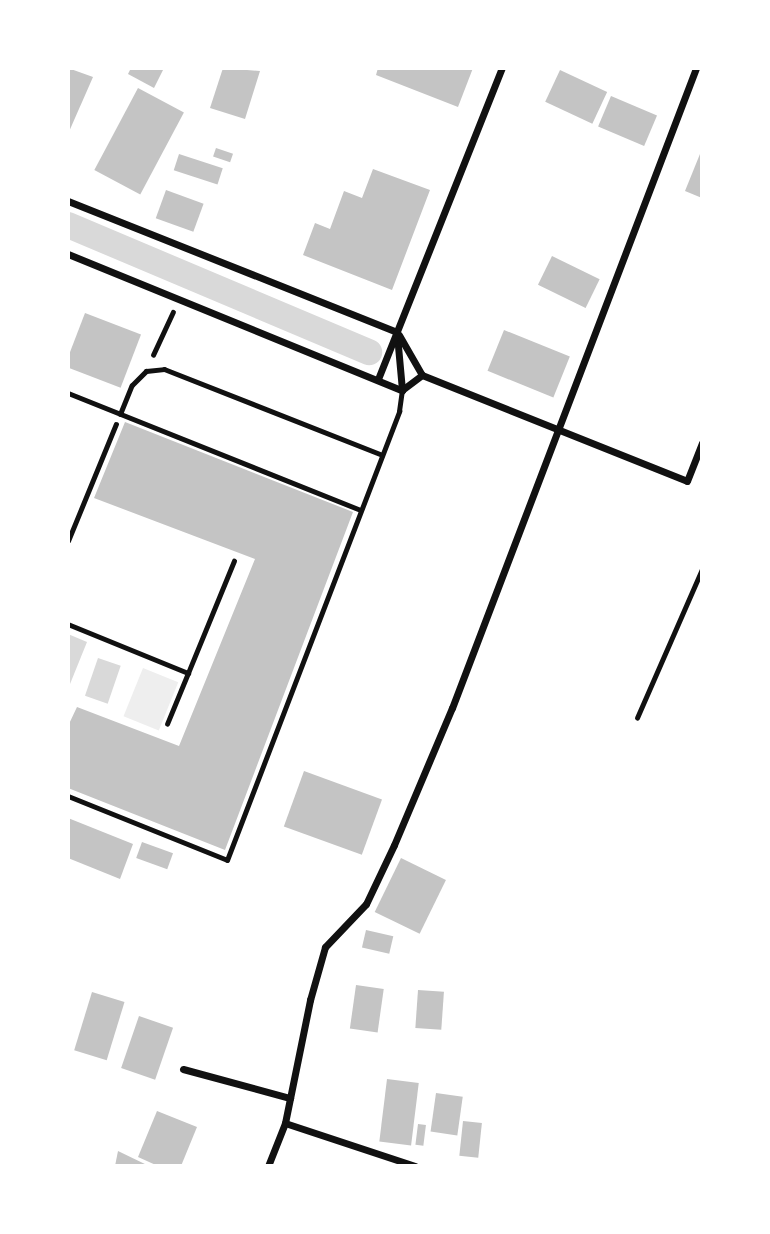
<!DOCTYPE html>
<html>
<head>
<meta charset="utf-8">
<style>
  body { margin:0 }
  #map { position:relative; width:770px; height:1234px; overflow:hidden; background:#fff; font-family:"PT Serif",serif }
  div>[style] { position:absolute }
  .green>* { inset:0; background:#eee; transform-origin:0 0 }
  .water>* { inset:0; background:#d9d9d9; transform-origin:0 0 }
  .canal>* { height:26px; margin:-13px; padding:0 13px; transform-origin:13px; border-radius:13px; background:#d9d9d9 }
  .building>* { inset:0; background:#c4c4c4; transform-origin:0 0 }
  .path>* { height:4.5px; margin:-2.25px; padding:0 2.25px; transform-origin:2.25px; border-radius:2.25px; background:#111 }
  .service>* { height:5px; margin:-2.5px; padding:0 2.5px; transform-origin:2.5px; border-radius:2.5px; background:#111 }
  .minor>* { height:7px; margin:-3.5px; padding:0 3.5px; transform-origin:3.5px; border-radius:3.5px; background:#111 }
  span { translate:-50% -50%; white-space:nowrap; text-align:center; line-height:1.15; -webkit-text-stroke:6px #fff; paint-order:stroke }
  .frame { position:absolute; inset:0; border:70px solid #fff; pointer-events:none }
</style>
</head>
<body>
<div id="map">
  <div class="green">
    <div style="left:143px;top:668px;width:38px;height:52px;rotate:22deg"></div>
  </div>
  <div class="water">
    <div style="clip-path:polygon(68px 634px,87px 642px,68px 689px)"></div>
    <div style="left:98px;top:658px;width:24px;height:40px;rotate:19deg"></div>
  </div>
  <div class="canal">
    <div style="left:68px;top:225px;width:327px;rotate:22.9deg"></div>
  </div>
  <div class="building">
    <div style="clip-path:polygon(68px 68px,93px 77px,68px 134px)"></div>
    <div style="clip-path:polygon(131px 68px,164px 68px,154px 88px,128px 74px)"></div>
    <div style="clip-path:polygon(223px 68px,260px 71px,245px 119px,210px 108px)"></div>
    <div style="clip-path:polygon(378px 68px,473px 68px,458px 107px,376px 75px)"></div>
    <div style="left:560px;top:70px;width:52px;height:35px;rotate:25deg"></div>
    <div style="left:138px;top:88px;width:52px;height:93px;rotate:28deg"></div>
    <div style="left:611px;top:96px;width:50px;height:33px;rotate:23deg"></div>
    <div style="left:216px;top:148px;width:18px;height:9px;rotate:19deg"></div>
    <div style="clip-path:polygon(702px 149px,702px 198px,685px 191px)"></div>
    <div style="left:179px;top:154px;width:46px;height:17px;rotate:18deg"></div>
    <div style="clip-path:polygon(373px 169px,430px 190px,392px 290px,303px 255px,315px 223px,330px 229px,344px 191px,362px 198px)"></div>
    <div style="left:166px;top:190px;width:40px;height:30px;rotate:20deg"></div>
    <div style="left:552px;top:256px;width:53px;height:32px;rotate:26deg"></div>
    <div style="left:85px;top:313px;width:60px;height:57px;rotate:21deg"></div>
    <div style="left:504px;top:330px;width:71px;height:44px;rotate:22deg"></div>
    <div style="clip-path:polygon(125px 422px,353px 512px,225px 850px,68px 788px,68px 726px,77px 707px,179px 746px,255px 559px,94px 498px)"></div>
    <div style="left:304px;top:771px;width:83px;height:59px;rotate:20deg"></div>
    <div style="clip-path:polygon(68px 818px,133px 844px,120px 879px,68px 858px)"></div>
    <div style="left:142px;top:842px;width:33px;height:17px;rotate:20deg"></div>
    <div style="left:401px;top:858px;width:50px;height:60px;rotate:26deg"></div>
    <div style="left:366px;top:930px;width:28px;height:18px;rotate:13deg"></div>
    <div style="left:356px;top:985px;width:28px;height:44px;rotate:8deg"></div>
    <div style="left:418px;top:990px;width:26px;height:38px;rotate:4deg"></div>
    <div style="left:92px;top:992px;width:34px;height:61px;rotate:17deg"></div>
    <div style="left:139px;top:1016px;width:36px;height:55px;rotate:19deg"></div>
    <div style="left:387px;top:1079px;width:32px;height:63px;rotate:7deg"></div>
    <div style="left:436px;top:1093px;width:27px;height:39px;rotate:8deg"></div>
    <div style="clip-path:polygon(157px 1111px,197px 1127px,181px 1166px,158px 1166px,138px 1157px)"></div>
    <div style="left:463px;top:1121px;width:19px;height:35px;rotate:6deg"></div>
    <div style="left:418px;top:1124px;width:8px;height:21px;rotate:7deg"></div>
    <div style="clip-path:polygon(118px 1151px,149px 1166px,115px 1166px)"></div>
  </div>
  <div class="path">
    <div style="left:153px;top:355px;width:47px;rotate:-65.1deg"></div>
    <div style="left:68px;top:541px;width:126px;rotate:-67.7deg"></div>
    <div style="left:68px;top:624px;width:130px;rotate:22.2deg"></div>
    <div style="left:188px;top:673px;width:121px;rotate:-67.7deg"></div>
    <div style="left:637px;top:718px;width:163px;rotate:-66.4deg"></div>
    <div style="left:167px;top:724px;width:55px;rotate:-67.6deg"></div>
  </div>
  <div class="service">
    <div style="left:68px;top:393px;width:315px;rotate:21.8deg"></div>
    <div style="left:120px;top:414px;width:31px;rotate:-68deg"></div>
    <div style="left:132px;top:385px;width:20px;rotate:-45deg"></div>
    <div style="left:146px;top:371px;width:18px;rotate:-6deg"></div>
    <div style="left:164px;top:369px;width:234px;rotate:21.5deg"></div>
    <div style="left:68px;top:796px;width:171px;rotate:21.9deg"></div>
    <div style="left:227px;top:860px;width:481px;rotate:-69deg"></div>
    <div style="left:399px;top:411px;width:21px;rotate:-82deg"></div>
  </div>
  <div class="minor">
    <div style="left:68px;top:201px;width:354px;rotate:21.7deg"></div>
    <div style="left:68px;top:254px;width:361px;rotate:22.2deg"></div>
    <div style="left:397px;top:335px;width:55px;rotate:84.8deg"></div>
    <div style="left:399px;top:335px;width:46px;rotate:60.1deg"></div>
    <div style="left:422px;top:375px;width:285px;rotate:21.8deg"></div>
    <div style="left:687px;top:481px;width:41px;rotate:-68.5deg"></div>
    <div style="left:378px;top:379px;width:335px;rotate:-68.3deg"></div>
    <div style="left:402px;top:390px;width:25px;rotate:-37deg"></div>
    <div style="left:183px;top:1069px;width:111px;rotate:15.2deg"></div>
    <div style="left:285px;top:1123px;width:137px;rotate:18.3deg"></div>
    <div style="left:268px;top:1166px;width:46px;rotate:-68.4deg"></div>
    <div style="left:285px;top:1123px;width:126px;rotate:-78.5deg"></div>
    <div style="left:310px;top:1000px;width:55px;rotate:-74.2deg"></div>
    <div style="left:325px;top:947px;width:59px;rotate:-46.4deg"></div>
    <div style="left:366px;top:904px;width:65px;rotate:-64.6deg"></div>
    <div style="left:394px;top:845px;width:149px;rotate:-67.1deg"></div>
    <div style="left:452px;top:708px;width:685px;rotate:-69.13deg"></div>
  </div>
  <div class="frame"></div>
</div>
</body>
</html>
